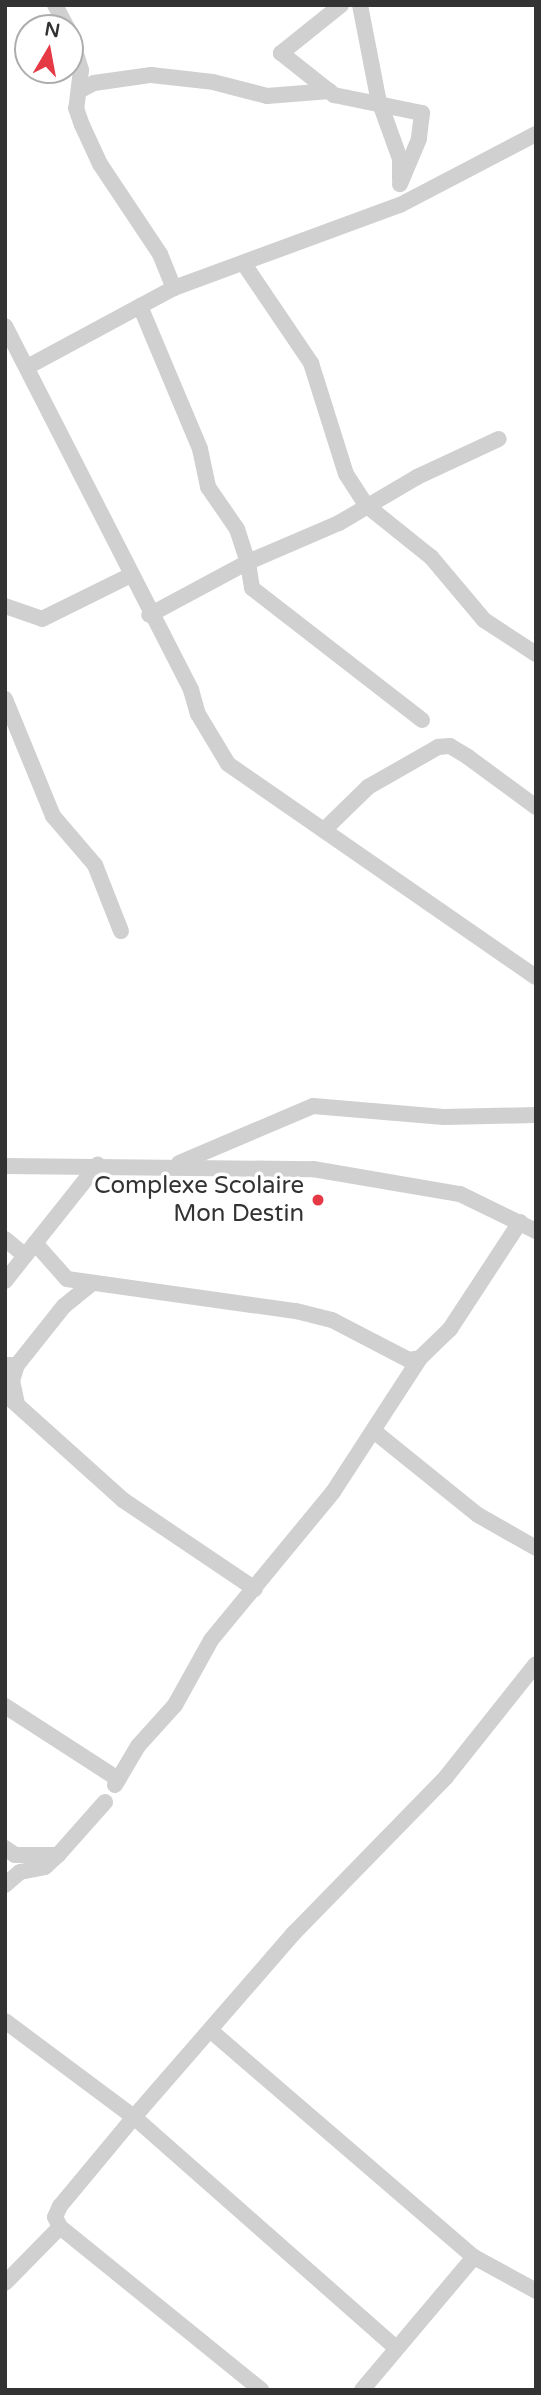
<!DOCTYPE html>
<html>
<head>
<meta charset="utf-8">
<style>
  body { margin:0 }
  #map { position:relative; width:541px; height:2395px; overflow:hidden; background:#fff; font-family:"Varela Round",sans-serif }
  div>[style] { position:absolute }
  .street>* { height:16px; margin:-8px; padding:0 8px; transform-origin:8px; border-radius:8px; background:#d0d0d0 }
  .dots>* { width:19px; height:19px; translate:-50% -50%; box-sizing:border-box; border:4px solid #fff; border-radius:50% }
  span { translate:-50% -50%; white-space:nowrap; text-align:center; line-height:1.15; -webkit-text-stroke:7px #fff; paint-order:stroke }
  .poi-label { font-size:24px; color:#333 }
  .right { translate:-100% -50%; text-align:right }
  .frame { position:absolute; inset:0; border:7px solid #333; pointer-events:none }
  .north { position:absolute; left:14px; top:14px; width:70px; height:70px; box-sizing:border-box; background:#fff; border:2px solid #adadad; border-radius:50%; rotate:10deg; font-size:19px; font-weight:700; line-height:28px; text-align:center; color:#333 }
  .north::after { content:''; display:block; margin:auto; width:24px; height:32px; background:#e63946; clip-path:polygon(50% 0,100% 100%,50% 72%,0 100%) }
</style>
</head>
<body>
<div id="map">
  <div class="street">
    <div style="left:55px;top:5px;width:26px;rotate:62deg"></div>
    <div style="left:341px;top:5px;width:77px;rotate:141.3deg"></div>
    <div style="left:281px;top:53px;width:68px;rotate:38.4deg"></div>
    <div style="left:334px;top:95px;width:90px;rotate:11.6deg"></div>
    <div style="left:422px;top:113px;width:26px;rotate:97deg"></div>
    <div style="left:419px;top:139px;width:49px;rotate:112.9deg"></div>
    <div style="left:360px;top:5px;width:95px;rotate:79deg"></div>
    <div style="left:378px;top:98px;width:65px;rotate:70.2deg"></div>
    <div style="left:400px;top:159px;width:20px;rotate:90deg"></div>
    <div style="left:70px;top:34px;width:38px;rotate:73deg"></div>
    <div style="left:81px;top:70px;width:38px;rotate:97deg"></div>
    <div style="left:76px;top:108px;width:18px;rotate:71deg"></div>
    <div style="left:82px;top:125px;width:43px;rotate:65.2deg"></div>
    <div style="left:100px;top:164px;width:108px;rotate:56.3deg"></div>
    <div style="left:160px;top:254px;width:37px;rotate:68deg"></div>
    <div style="left:79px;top:91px;width:17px;rotate:-28deg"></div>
    <div style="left:94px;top:83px;width:58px;rotate:-8deg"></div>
    <div style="left:151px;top:75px;width:62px;rotate:6.4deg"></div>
    <div style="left:213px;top:82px;width:56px;rotate:14.5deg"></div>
    <div style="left:267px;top:96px;width:63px;rotate:-4.5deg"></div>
    <div style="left:244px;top:264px;width:120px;rotate:55.9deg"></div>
    <div style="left:311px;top:363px;width:116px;rotate:72.5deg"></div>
    <div style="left:346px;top:474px;width:37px;rotate:57deg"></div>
    <div style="left:366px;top:505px;width:83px;rotate:38.7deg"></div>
    <div style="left:431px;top:557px;width:82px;rotate:49.9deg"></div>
    <div style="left:484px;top:620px;width:62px;rotate:33.2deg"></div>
    <div style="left:140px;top:306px;width:155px;rotate:67.2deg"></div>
    <div style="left:200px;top:449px;width:39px;rotate:78deg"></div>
    <div style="left:208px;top:487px;width:51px;rotate:55.4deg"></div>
    <div style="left:237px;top:529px;width:35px;rotate:72deg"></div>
    <div style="left:248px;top:562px;width:112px;rotate:151.8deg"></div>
    <div style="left:5px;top:326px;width:409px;rotate:62.9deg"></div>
    <div style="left:191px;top:690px;width:25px;rotate:74deg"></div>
    <div style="left:198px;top:714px;width:58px;rotate:59deg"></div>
    <div style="left:228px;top:764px;width:374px;rotate:34.7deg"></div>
    <div style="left:29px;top:366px;width:165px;rotate:-28.3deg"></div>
    <div style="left:174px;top:288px;width:241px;rotate:-20.2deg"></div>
    <div style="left:400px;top:205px;width:153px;rotate:-27.6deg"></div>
    <div style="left:5px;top:606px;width:39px;rotate:19deg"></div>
    <div style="left:42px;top:619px;width:99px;rotate:-26.3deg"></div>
    <div style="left:5px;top:699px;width:126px;rotate:67.7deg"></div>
    <div style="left:53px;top:816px;width:65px;rotate:49.4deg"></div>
    <div style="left:95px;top:865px;width:71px;rotate:68.5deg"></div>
    <div style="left:422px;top:720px;width:215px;rotate:-142.2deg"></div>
    <div style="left:252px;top:588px;width:26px;rotate:-99deg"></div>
    <div style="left:248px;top:562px;width:99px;rotate:-23.2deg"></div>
    <div style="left:339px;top:523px;width:91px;rotate:-30.5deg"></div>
    <div style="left:417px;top:477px;width:90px;rotate:-24.9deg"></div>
    <div style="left:324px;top:830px;width:62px;rotate:-44.3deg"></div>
    <div style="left:368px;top:787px;width:81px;rotate:-29.7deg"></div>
    <div style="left:438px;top:747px;width:12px;rotate:-5deg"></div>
    <div style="left:450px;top:746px;width:21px;rotate:31deg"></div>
    <div style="left:468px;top:757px;width:84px;rotate:36.3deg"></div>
    <div style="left:179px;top:1163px;width:146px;rotate:-23deg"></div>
    <div style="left:313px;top:1106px;width:131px;rotate:4.8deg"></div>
    <div style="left:444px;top:1117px;width:92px;rotate:-1.2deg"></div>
    <div style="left:5px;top:1166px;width:308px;rotate:0.6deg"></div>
    <div style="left:313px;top:1169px;width:149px;rotate:9.7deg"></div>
    <div style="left:460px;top:1194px;width:85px;rotate:26deg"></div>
    <div style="left:5px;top:1239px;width:26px;rotate:40deg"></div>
    <div style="left:35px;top:1243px;width:48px;rotate:48.4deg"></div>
    <div style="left:67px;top:1279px;width:231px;rotate:8deg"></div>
    <div style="left:296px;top:1311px;width:37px;rotate:14deg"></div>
    <div style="left:332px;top:1320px;width:87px;rotate:27.5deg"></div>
    <div style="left:409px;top:1360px;width:11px;rotate:-10deg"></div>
    <div style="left:420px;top:1358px;width:42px;rotate:-44deg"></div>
    <div style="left:450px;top:1329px;width:128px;rotate:-56.8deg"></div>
    <div style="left:5px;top:1281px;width:149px;rotate:-51.5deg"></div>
    <div style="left:5px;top:1365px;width:12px"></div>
    <div style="left:17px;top:1365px;width:75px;rotate:-51.5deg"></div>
    <div style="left:64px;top:1306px;width:33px;rotate:-39deg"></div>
    <div style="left:5px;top:1394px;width:159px;rotate:41.9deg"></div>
    <div style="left:123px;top:1500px;width:159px;rotate:34deg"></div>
    <div style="left:17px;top:1404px;width:24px;rotate:-102deg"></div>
    <div style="left:12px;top:1381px;width:17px;rotate:-73deg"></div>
    <div style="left:375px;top:1432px;width:132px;rotate:38.9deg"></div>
    <div style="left:478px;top:1515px;width:67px;rotate:29.6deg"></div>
    <div style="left:5px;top:1706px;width:135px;rotate:32.9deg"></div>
    <div style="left:115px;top:1785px;width:45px;rotate:-59.5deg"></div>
    <div style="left:138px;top:1746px;width:55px;rotate:-47.9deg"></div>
    <div style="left:175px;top:1705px;width:74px;rotate:-61deg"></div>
    <div style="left:211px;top:1640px;width:192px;rotate:-50.5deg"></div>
    <div style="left:333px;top:1492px;width:160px;rotate:-57deg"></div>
    <div style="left:5px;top:1848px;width:12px;rotate:35deg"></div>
    <div style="left:15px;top:1855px;width:43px"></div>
    <div style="left:58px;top:1855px;width:71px;rotate:-48.4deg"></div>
    <div style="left:5px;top:1885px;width:20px;rotate:-41deg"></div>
    <div style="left:20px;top:1872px;width:25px;rotate:-11deg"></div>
    <div style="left:45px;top:1867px;width:18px;rotate:-43deg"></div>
    <div style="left:5px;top:2021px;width:161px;rotate:36.7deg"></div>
    <div style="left:134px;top:2117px;width:116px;rotate:129.7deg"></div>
    <div style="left:60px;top:2206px;width:12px;rotate:114deg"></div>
    <div style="left:55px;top:2217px;width:11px;rotate:63deg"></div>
    <div style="left:60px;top:2227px;width:259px;rotate:39deg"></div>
    <div style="left:211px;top:2031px;width:347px;rotate:40.7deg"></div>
    <div style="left:5px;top:2283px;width:78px;rotate:-45.5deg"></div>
    <div style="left:396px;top:2348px;width:349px;rotate:-138.6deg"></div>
    <div style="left:134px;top:2117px;width:244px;rotate:-49deg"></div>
    <div style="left:294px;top:1933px;width:218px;rotate:-45.7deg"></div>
    <div style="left:446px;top:1777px;width:144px;rotate:-51.5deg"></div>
    <div style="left:362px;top:2390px;width:174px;rotate:-49.9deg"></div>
    <div style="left:474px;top:2257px;width:71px;rotate:28.7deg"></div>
  </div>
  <div class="dots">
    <div style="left:318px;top:1200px;background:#e63946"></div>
  </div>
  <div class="poi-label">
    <span class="right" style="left:304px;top:1200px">Complexe Scolaire<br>Mon Destin</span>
  </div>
  <div class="frame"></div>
  <div class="north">N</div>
</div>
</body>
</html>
